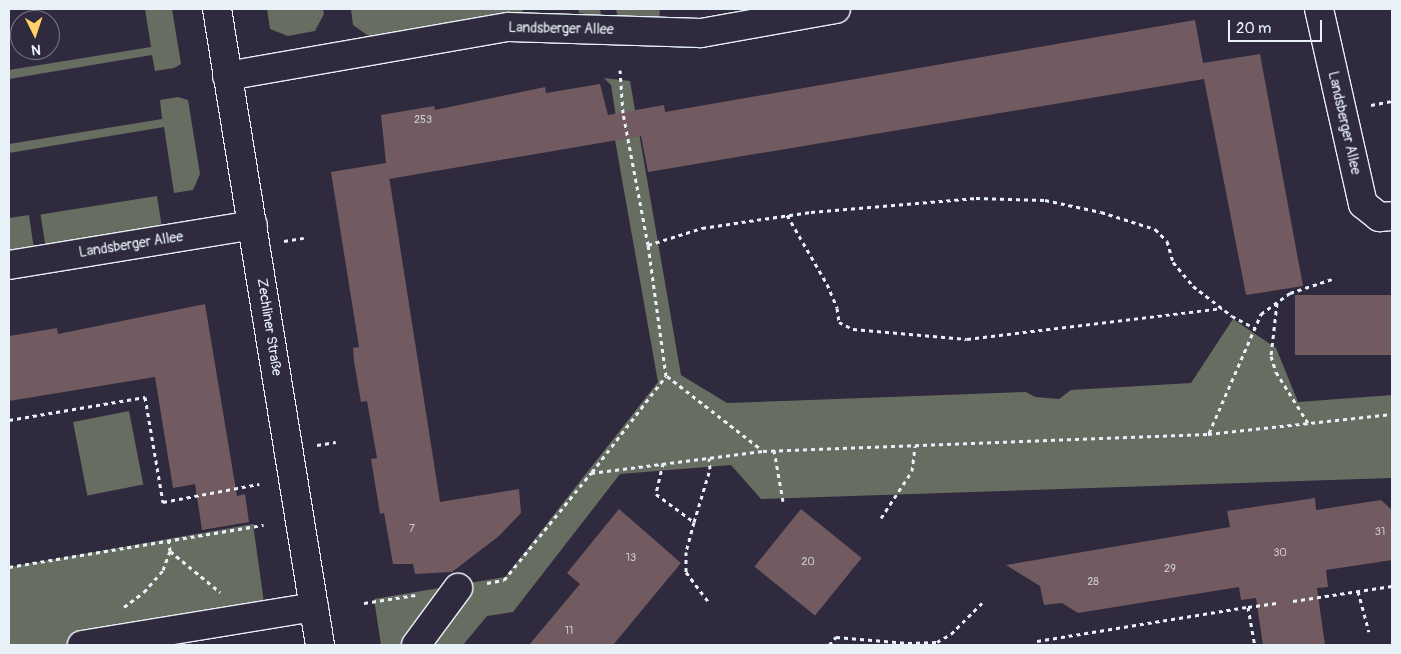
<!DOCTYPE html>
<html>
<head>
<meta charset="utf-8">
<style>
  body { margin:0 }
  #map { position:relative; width:1401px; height:654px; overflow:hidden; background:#2f2a3d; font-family:Pangolin,sans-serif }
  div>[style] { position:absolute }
  .green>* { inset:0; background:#676d60; transform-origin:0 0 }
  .building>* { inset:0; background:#715a60; transform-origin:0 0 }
  .path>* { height:3px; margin-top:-1.5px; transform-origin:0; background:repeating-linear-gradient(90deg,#e8f1f8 0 4px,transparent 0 8px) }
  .roads { filter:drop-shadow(1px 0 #e8f1f8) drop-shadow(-1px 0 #e8f1f8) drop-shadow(0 1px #e8f1f8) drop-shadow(0 -1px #e8f1f8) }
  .minor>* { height:28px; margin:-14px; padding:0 14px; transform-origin:14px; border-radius:14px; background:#2f2a3d }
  span { translate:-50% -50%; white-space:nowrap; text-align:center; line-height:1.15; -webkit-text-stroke:4.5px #2f2a3d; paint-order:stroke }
  .number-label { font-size:11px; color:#cacbd2 }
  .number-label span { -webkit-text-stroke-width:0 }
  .street-label { font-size:14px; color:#e8f1f8 }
  .frame { position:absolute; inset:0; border:10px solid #e8f1f8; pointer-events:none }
  .north { position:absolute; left:10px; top:10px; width:50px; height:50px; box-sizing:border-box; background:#2f2a3d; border:1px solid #797a88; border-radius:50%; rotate:176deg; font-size:14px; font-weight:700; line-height:20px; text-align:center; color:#e8f1f8 }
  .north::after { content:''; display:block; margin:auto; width:18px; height:22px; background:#ffd166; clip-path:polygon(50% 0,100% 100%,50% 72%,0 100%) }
  .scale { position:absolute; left:1228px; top:20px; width:94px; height:22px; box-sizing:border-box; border:2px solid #e8f1f8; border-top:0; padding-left:6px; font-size:15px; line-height:18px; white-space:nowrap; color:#e8f1f8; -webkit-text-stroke:4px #2f2a3d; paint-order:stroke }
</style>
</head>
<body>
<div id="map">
  <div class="green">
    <div style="clip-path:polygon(145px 9px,172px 9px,181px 64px,174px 68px,155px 71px,152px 55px,9px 79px,9px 70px,151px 47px)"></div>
    <div style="clip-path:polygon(267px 9px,323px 9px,324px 14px,315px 31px,288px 36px,270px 29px)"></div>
    <div style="clip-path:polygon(351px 9px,522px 9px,523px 14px,370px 37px,353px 25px)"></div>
    <div style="clip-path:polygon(578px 9px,600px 9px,601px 16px,579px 13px)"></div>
    <div style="clip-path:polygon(616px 9px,660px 9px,659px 20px,618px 18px)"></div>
    <div style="clip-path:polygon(604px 78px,630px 81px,681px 375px,727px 403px,1026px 392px,1035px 397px,1059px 399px,1071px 390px,1191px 383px,1233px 319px,1276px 348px,1298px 402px,1392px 395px,1392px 478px,761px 499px,731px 465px,620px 474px,513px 612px,487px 616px,463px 645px,381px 645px,374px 599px,505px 577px,658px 382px,615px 140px,616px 117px,611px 85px)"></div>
    <div style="clip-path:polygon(178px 97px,188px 100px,200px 174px,193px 190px,174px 193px,164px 127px,9px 153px,9px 144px,162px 119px,160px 100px)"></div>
    <div style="left:157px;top:196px;width:32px;height:118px;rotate:81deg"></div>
    <div style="clip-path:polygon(29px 215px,34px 249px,9px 253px,9px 218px)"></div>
    <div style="left:129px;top:411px;width:75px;height:57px;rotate:79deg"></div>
    <div style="clip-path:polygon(253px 524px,267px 624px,142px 645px,9px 645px,9px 567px)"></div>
  </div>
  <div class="building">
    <div style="clip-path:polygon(1195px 20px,1203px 63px,1260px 54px,1303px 286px,1246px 295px,1204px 79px,648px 172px,641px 136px,389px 179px,389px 176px,440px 502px,519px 489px,521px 513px,499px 536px,452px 572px,415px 574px,413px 564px,393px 564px,384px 513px,380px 514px,371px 459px,377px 458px,367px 401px,361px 402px,354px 361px,353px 348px,359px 347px,331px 172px,386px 163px,381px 115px,434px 106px,435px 110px,545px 87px,546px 93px,600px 84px,608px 115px,664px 105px,665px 112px)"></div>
    <div style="left:1392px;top:295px;width:60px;height:97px;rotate:90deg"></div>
    <div style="clip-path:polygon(205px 304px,237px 496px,245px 494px,249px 522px,202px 530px,195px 484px,173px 488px,155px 377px,9px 401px,9px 336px,57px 328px,58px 334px)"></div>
    <div style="clip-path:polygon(1315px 498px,1316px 510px,1381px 500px,1392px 510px,1392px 560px,1326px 570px,1328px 587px,1317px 588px,1325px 645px,1263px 645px,1256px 598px,1241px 600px,1239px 587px,1078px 613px,1062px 603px,1044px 605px,1040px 586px,1006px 565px,1230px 527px,1227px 511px)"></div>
    <div style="clip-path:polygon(619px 509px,681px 563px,613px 645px,529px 645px,580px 584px,567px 573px)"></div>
    <div style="left:801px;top:509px;width:78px;height:74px;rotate:39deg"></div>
  </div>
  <div class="path">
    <div style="left:1371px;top:105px;width:21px;rotate:-11deg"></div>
    <div style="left:787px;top:215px;width:80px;rotate:59.9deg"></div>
    <div style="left:827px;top:284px;width:26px;rotate:67deg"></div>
    <div style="left:837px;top:308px;width:14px;rotate:82deg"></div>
    <div style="left:839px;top:322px;width:16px;rotate:27deg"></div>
    <div style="left:853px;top:329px;width:114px;rotate:5deg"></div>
    <div style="left:967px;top:339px;width:257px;rotate:-6.9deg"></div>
    <div style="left:284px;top:241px;width:20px;rotate:-9deg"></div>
    <div style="left:648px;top:245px;width:57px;rotate:-17.5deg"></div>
    <div style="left:702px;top:228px;width:110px;rotate:-8.4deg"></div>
    <div style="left:811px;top:212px;width:166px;rotate:-4.8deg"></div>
    <div style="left:976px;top:198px;width:69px;rotate:1.7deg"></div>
    <div style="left:1045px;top:200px;width:57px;rotate:12.1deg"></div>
    <div style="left:1101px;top:212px;width:57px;rotate:17.5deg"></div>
    <div style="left:1155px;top:229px;width:17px;rotate:45deg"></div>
    <div style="left:1167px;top:241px;width:22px;rotate:74deg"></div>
    <div style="left:1173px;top:262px;width:31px;rotate:50deg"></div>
    <div style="left:1193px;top:286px;width:49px;rotate:37.6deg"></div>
    <div style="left:1232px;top:316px;width:26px;rotate:28deg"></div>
    <div style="left:1277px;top:303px;width:53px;rotate:96.5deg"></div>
    <div style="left:1271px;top:356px;width:17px;rotate:73deg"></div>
    <div style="left:1276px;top:372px;width:60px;rotate:57.9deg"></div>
    <div style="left:667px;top:376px;width:120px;rotate:37.9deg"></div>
    <div style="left:9px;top:420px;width:138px;rotate:-9.6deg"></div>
    <div style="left:145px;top:397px;width:107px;rotate:80.3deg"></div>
    <div style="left:163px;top:502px;width:98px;rotate:-10.6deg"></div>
    <div style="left:1209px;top:433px;width:130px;rotate:-66.4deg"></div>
    <div style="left:1261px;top:314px;width:36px;rotate:-36deg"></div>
    <div style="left:1290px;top:293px;width:44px;rotate:-18.4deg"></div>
    <div style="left:317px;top:445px;width:19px;rotate:-9deg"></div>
    <div style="left:774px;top:450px;width:52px;rotate:80deg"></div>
    <div style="left:663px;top:463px;width:32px;rotate:103deg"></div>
    <div style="left:656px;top:494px;width:47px;rotate:36.4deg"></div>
    <div style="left:694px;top:522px;width:31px;rotate:105deg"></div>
    <div style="left:686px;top:552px;width:20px;rotate:90deg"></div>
    <div style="left:686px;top:572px;width:38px;rotate:53deg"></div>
    <div style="left:592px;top:472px;width:121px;rotate:-52.4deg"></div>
    <div style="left:666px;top:376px;width:132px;rotate:-97.8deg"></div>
    <div style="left:648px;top:245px;width:134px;rotate:-100.7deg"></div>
    <div style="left:623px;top:113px;width:43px;rotate:-94deg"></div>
    <div style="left:881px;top:518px;width:56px;rotate:-56.6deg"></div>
    <div style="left:912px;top:471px;width:25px;rotate:-83deg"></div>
    <div style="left:694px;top:522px;width:55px;rotate:-73.2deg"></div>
    <div style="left:710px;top:469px;width:11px;rotate:-95deg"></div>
    <div style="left:170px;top:551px;width:65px;rotate:39.4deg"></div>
    <div style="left:9px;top:567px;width:258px;rotate:-9.4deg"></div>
    <div style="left:487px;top:583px;width:17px;rotate:-10deg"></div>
    <div style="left:504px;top:580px;width:138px;rotate:-50.9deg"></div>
    <div style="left:591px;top:473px;width:173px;rotate:-7.3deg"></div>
    <div style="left:763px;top:451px;width:445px;rotate:-2.2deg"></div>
    <div style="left:1208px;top:434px;width:185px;rotate:-6.2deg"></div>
    <div style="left:1358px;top:591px;width:42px;rotate:75deg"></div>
    <div style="left:1293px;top:601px;width:100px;rotate:-8.6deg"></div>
    <div style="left:364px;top:603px;width:52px;rotate:-8.9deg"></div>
    <div style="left:124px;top:607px;width:25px;rotate:-37deg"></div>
    <div style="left:144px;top:592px;width:29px;rotate:-49deg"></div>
    <div style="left:163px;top:570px;width:20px;rotate:-70deg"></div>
    <div style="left:170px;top:551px;width:10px;rotate:-96deg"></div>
    <div style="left:1248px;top:607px;width:30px;rotate:-8deg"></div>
    <div style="left:1037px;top:641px;width:214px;rotate:-9.2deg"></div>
    <div style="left:1248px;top:607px;width:39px;rotate:80deg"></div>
    <div style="left:829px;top:645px;width:11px;rotate:-49deg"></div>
    <div style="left:836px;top:637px;width:72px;rotate:4.8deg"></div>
    <div style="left:908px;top:643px;width:29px;rotate:-2deg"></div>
    <div style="left:937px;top:642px;width:16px;rotate:-30deg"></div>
    <div style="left:951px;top:634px;width:48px;rotate:-45deg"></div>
  </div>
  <div class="roads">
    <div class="minor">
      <div style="left:217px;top:9px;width:644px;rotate:80.8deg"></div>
      <div style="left:1319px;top:9px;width:200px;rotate:77.3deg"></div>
      <div style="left:1363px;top:204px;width:21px;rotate:39deg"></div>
      <div style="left:1379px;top:217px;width:13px;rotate:-4deg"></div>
      <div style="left:227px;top:76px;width:286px;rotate:-9.9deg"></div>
      <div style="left:509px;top:27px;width:192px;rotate:1.8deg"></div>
      <div style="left:701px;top:33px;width:137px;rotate:-10.1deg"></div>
      <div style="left:9px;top:265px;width:247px;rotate:-9.3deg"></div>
      <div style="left:82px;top:645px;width:235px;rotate:-9.3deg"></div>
      <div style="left:416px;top:645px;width:71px;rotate:-53.6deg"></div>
    </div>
  </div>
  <div class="number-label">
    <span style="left:423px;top:120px">253</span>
    <span style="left:412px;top:529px">7</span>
    <span style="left:1380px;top:532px">31</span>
    <span style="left:1280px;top:553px">30</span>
    <span style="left:631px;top:558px">13</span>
    <span style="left:808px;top:562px">20</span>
    <span style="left:1170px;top:569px">29</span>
    <span style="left:1093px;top:582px">28</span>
    <span style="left:569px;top:631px">11</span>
  </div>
  <div class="street-label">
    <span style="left:561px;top:29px;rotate:1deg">Landsberger Allee</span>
    <span style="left:1344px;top:123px;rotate:77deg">Landsberger Allee</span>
    <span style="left:131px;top:245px;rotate:-9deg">Landsberger Allee</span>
    <span style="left:269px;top:327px;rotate:81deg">Zechliner Straße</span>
  </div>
  <div class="frame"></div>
  <div class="north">N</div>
  <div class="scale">20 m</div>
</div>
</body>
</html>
